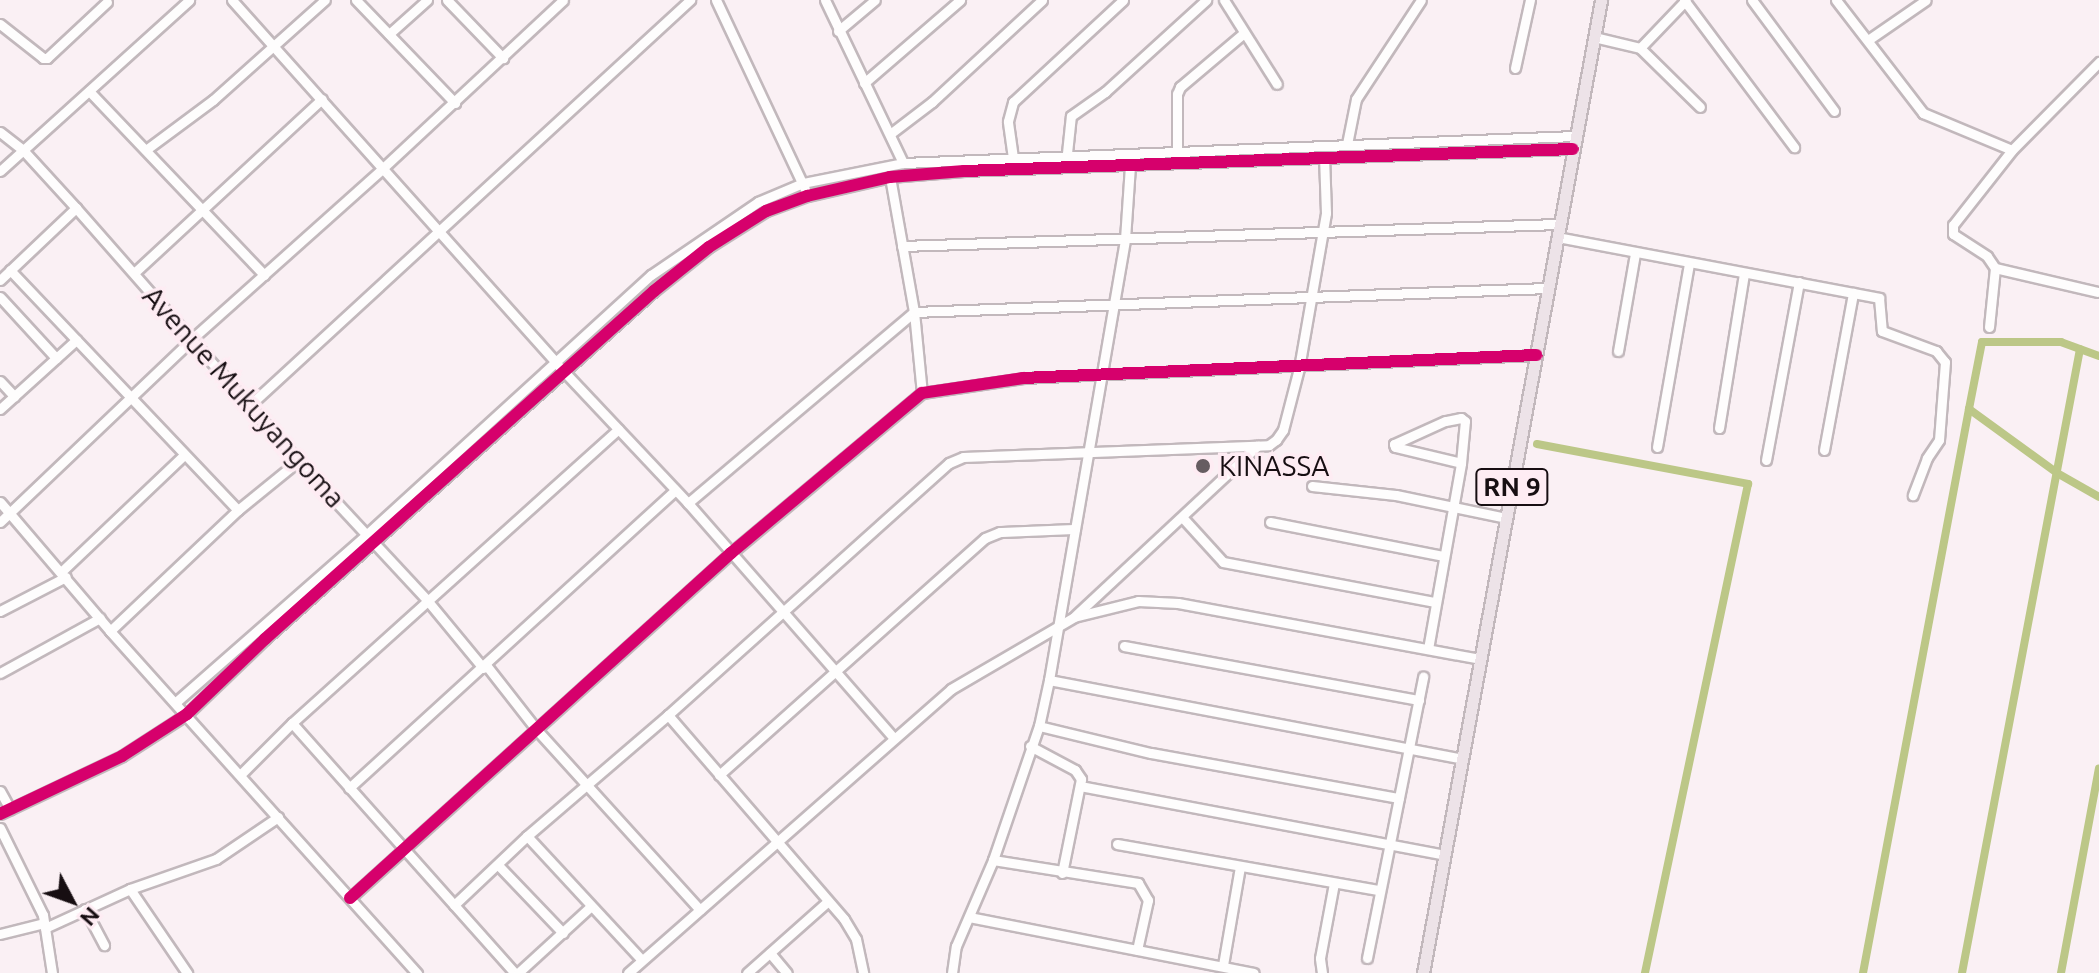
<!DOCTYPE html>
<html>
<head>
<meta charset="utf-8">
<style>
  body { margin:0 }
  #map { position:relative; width:2099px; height:973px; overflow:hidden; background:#faf0f4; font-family:Ubuntu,sans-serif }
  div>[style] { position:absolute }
  .canal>* { height:8px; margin:-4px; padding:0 4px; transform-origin:4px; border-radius:4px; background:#bcc787 }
  .roads { filter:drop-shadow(2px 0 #c2b8bc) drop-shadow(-2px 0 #c2b8bc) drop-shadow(0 2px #c2b8bc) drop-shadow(0 -2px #c2b8bc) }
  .minor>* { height:9px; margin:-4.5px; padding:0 4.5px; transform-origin:4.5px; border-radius:4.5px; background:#fefdfd }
  .major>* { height:11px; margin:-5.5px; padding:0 5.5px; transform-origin:5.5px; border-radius:5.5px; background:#ede3e8 }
  .cycleway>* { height:12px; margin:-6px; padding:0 6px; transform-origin:6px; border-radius:6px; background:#d6006c }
  .dots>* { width:22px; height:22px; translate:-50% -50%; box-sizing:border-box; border:4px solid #feecf3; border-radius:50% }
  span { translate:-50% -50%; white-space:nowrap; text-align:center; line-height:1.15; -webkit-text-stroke:7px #feecf3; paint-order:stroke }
  .shield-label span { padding:2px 6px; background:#feecf3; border:2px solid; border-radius:6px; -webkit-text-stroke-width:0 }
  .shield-label { font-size:26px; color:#170e12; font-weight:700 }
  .street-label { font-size:28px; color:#170e12 }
  .poi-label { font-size:28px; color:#170e12 }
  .left { translate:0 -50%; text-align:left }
  .north { position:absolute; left:32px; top:861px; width:80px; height:80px; -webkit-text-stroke:6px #feecf3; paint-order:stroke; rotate:131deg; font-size:22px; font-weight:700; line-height:32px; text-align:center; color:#170e12 }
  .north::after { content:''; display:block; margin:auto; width:28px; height:36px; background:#170e12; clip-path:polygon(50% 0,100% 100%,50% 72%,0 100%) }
</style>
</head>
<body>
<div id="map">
  <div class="canal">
    <div style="left:2099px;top:356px;width:40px;rotate:-159.8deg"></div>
    <div style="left:2061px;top:342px;width:79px;rotate:180deg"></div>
    <div style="left:1982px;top:342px;width:68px;rotate:101deg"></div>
    <div style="left:1969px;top:409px;width:109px;rotate:36deg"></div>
    <div style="left:2057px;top:473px;width:48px;rotate:29.7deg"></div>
    <div style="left:1537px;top:444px;width:215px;rotate:10.7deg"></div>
    <div style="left:1748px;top:484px;width:500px;rotate:101.9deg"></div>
    <div style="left:1863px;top:973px;width:574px;rotate:-79.36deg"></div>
    <div style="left:1962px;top:973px;width:635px;rotate:-79.29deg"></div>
    <div style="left:2061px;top:973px;width:208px;rotate:-79.5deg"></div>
  </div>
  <div class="roads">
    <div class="minor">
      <div style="left:232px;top:0;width:487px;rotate:48.2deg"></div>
      <div style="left:556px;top:363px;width:192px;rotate:46.7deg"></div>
      <div style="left:688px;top:503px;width:311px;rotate:48.8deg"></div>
      <div style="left:356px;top:0;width:143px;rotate:46.1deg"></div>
      <div style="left:447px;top:0;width:81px;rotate:46deg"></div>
      <div style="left:716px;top:0;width:209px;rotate:64.8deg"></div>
      <div style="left:825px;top:0;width:181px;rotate:64.4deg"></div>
      <div style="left:1224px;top:0;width:99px;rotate:57.8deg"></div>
      <div style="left:1684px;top:0;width:184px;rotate:53.2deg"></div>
      <div style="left:1752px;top:0;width:138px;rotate:53.5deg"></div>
      <div style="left:1836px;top:0;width:143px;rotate:52.4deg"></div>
      <div style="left:1923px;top:113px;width:96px;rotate:22.6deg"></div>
      <div style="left:0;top:24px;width:55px;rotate:38.3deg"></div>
      <div style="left:43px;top:58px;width:4px"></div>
      <div style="left:47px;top:58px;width:82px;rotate:-43deg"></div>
      <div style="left:838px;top:31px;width:48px;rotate:-40deg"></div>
      <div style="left:389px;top:34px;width:51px;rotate:-41.8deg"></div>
      <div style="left:1594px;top:37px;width:47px;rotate:13.4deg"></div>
      <div style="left:1640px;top:48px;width:84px;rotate:44.5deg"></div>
      <div style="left:1868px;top:40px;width:70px;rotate:-34.6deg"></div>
      <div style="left:1640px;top:48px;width:66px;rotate:-46.2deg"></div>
      <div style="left:1515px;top:68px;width:70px;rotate:-77.6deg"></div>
      <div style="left:864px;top:83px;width:127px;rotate:-40.8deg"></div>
      <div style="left:89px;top:91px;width:254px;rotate:46.4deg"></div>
      <div style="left:0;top:132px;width:29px;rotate:38deg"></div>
      <div style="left:23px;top:150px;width:79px;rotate:47.6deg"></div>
      <div style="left:76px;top:208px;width:337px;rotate:48.7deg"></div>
      <div style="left:298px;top:461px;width:190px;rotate:47.1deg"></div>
      <div style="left:427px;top:600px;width:88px;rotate:50.5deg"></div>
      <div style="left:890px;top:134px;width:53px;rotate:-37.3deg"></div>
      <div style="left:932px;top:102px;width:150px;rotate:-42.8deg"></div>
      <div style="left:1347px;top:144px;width:46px;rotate:-78.7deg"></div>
      <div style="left:1356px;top:99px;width:118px;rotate:-56.7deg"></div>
      <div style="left:147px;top:149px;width:82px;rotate:-36.6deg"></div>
      <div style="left:213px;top:100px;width:150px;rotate:-41.8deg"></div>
      <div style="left:1177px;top:149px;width:55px;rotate:-90deg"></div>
      <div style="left:1177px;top:94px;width:8px;rotate:-67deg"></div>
      <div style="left:1180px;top:87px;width:84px;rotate:-40.2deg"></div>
      <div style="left:1067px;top:153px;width:37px;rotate:-84deg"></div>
      <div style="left:1071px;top:116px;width:42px;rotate:-35.2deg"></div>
      <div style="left:1105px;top:92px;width:137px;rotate:-42.3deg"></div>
      <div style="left:1013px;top:158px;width:37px;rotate:-98deg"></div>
      <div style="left:1008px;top:121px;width:20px;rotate:-75deg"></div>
      <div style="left:1013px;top:102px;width:150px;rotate:-42.8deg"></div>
      <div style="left:0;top:171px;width:255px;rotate:-42.1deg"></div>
      <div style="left:890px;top:177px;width:137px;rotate:79.9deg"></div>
      <div style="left:914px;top:312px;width:81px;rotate:84.4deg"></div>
      <div style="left:1557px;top:237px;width:328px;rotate:10.7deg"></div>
      <div style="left:1879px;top:298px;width:33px;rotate:85deg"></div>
      <div style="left:1882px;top:331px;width:58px;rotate:20.3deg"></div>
      <div style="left:1936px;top:351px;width:14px;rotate:51deg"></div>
      <div style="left:1945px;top:362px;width:78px;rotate:94.4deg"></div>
      <div style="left:1939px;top:440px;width:22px;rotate:124deg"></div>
      <div style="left:1927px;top:458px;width:40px;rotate:111deg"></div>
      <div style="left:902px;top:246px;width:656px;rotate:-1.92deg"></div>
      <div style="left:1995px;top:268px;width:105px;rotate:13.2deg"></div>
      <div style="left:10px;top:270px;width:331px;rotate:46.5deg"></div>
      <div style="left:134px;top:273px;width:256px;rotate:-42.8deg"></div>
      <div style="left:0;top:280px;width:105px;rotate:-43.5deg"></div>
      <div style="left:0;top:297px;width:83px;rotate:47.4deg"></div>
      <div style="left:1989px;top:327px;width:59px;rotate:-84.2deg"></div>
      <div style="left:1995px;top:268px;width:14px;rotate:-124deg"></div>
      <div style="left:1987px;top:256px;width:40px;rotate:-147.1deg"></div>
      <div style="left:1953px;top:234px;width:9px;rotate:-90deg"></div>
      <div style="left:1953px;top:225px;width:95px;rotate:-51.8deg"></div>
      <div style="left:2012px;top:150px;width:124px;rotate:-45.3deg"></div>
      <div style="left:1618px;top:351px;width:98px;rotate:-80.1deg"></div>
      <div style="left:0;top:381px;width:21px;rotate:47deg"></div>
      <div style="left:251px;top:404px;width:597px;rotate:-42.62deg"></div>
      <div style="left:0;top:409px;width:103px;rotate:-42.2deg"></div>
      <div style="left:1719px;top:428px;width:157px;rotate:-80.8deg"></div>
      <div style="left:1657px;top:447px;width:186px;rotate:-80.1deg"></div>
      <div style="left:1824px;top:450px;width:160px;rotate:-79.5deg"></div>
      <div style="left:1766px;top:460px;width:181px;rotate:-79.5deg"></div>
      <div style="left:1312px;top:486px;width:84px;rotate:6.1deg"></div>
      <div style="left:1396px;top:495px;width:112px;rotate:11.8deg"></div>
      <div style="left:0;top:502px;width:170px;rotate:49.5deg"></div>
      <div style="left:110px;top:631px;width:460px;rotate:48.1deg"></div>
      <div style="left:688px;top:503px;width:296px;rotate:-40.2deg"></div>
      <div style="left:914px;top:312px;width:634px;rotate:-2.17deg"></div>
      <div style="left:1183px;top:518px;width:59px;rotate:47.7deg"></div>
      <div style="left:1223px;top:562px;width:216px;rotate:10.7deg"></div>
      <div style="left:0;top:522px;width:267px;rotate:-43.6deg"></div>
      <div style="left:193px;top:338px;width:255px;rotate:-41.8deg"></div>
      <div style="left:383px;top:168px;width:246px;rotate:-43deg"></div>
      <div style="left:1270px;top:522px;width:176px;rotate:11.1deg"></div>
      <div style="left:61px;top:572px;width:168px;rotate:-43.6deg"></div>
      <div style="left:0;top:611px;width:74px;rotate:-27.3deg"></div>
      <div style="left:1076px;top:615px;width:248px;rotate:-43deg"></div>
      <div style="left:110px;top:631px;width:176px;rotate:-43.4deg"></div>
      <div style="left:238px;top:510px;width:77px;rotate:-39.2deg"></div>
      <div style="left:1124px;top:646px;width:300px;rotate:10.4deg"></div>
      <div style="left:1428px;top:649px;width:189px;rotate:-79.9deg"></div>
      <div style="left:1461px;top:463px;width:42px;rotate:-84.6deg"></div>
      <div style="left:1465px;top:421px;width:5px;rotate:-143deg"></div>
      <div style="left:1461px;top:418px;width:16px;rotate:169deg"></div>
      <div style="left:1445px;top:421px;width:56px;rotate:155.7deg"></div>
      <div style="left:1394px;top:444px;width:3px;rotate:72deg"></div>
      <div style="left:1395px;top:447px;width:68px;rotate:13.6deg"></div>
      <div style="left:486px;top:665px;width:81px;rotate:52deg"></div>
      <div style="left:536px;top:729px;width:244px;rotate:47.8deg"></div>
      <div style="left:0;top:673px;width:114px;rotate:-28.8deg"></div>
      <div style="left:1049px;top:680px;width:420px;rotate:10.8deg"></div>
      <div style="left:176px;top:702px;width:253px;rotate:-41.3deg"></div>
      <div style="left:366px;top:535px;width:386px;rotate:-42.4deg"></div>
      <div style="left:651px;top:275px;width:130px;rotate:-34.3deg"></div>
      <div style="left:758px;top:202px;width:49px;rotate:-22.9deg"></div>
      <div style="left:803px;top:183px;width:102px;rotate:-11.3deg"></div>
      <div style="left:903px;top:163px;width:674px;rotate:-2.3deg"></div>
      <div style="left:668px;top:715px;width:269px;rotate:49.2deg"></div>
      <div style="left:844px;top:919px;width:23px;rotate:59deg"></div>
      <div style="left:856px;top:939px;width:35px;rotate:78deg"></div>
      <div style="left:292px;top:723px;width:335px;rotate:48.3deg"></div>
      <div style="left:1039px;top:726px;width:115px;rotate:13.6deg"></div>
      <div style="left:1151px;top:753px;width:252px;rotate:10.3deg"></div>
      <div style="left:1030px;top:746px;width:51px;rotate:28.1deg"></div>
      <div style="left:1075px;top:770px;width:11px;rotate:56deg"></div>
      <div style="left:1081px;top:779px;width:96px;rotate:101.4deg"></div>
      <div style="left:240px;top:775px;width:74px;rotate:-45deg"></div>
      <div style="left:292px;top:723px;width:439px;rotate:-42deg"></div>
      <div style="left:719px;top:775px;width:356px;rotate:-41.7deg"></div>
      <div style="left:985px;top:538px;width:16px;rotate:-22deg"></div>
      <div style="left:1000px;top:532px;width:75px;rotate:-2.3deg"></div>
      <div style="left:1080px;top:786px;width:370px;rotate:10.7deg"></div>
      <div style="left:349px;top:788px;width:440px;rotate:-42.4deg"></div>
      <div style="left:0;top:791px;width:21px;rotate:61deg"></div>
      <div style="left:0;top:814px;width:135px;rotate:-25.4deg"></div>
      <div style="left:122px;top:756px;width:77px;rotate:-32.9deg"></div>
      <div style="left:187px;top:714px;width:108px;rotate:-43.9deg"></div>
      <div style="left:265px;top:639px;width:522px;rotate:-41.82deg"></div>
      <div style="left:654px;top:291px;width:70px;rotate:-38.7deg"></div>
      <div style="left:709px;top:247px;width:67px;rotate:-32.3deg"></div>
      <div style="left:766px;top:211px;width:44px;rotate:-20.1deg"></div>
      <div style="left:807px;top:196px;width:85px;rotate:-12.9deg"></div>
      <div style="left:890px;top:177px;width:74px;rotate:-4.6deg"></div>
      <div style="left:964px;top:171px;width:609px;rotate:-2.07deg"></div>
      <div style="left:0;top:828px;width:97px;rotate:63.7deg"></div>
      <div style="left:43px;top:915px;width:59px;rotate:81.2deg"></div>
      <div style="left:527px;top:836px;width:169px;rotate:47.2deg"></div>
      <div style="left:1117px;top:844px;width:265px;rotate:10deg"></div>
      <div style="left:993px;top:860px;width:147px;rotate:9deg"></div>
      <div style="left:1138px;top:883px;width:20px;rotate:60deg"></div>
      <div style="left:1148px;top:900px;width:51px;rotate:102.4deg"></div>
      <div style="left:498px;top:865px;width:94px;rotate:46.3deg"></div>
      <div style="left:130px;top:889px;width:102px;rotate:55.8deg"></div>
      <div style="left:350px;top:898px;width:514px;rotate:-42.16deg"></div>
      <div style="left:731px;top:553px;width:249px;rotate:-40deg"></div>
      <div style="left:922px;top:393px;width:102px;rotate:-8.4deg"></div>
      <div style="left:1023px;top:378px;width:514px;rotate:-2.57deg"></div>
      <div style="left:454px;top:905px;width:100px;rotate:-43.4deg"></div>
      <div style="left:527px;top:836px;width:186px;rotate:-40.6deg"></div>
      <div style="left:668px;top:715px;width:377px;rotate:-41.9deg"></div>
      <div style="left:949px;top:463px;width:15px;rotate:-23deg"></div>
      <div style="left:963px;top:457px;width:306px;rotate:-2.2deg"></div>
      <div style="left:1269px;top:445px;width:9px;rotate:-36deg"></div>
      <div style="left:1276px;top:440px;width:12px;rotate:-55deg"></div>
      <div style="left:1283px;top:430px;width:64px;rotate:-75.5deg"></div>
      <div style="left:1299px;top:368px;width:157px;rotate:-80.1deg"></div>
      <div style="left:1326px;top:213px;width:57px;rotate:-92deg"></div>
      <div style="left:85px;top:909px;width:41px;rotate:62.2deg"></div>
      <div style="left:969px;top:917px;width:290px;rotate:11.1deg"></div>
      <div style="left:45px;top:928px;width:94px;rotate:-24.6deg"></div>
      <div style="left:130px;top:889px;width:91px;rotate:-19.2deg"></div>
      <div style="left:216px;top:859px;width:75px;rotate:-34.1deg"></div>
      <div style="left:0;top:934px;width:45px;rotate:-14deg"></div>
      <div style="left:770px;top:953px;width:26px;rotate:50deg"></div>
      <div style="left:1367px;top:958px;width:287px;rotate:-78.7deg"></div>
      <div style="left:1223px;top:965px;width:99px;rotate:-80.2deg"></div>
      <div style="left:518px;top:973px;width:98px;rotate:-42.5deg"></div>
      <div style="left:628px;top:973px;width:430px;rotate:-41.3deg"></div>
      <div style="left:951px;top:689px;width:143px;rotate:-30.3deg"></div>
      <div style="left:1074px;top:617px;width:66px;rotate:-14deg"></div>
      <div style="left:1138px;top:601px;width:40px;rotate:2.9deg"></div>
      <div style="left:1178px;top:603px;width:307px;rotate:10.5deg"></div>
      <div style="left:747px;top:973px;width:108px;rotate:-41.6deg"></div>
      <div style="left:952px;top:973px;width:27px;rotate:-82deg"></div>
      <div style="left:956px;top:946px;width:94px;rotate:-66.7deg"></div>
      <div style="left:993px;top:860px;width:142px;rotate:-71.1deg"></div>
      <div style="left:1039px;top:726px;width:47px;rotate:-77.7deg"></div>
      <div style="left:1049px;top:680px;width:448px;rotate:-80.2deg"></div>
      <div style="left:1125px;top:239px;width:73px;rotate:-86.1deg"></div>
      <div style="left:1322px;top:973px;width:15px;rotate:-98deg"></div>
      <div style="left:1320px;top:958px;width:76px;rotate:-79.4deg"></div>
    </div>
    <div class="major">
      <div style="left:1423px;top:973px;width:989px;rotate:-79.63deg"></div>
    </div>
  </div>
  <div class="cycleway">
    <div style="left:0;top:814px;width:135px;rotate:-25.4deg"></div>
    <div style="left:122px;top:756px;width:77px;rotate:-32.9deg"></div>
    <div style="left:187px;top:714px;width:108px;rotate:-43.9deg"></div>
    <div style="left:265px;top:639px;width:522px;rotate:-41.82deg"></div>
    <div style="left:654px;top:291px;width:70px;rotate:-38.7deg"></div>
    <div style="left:709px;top:247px;width:67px;rotate:-32.3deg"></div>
    <div style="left:766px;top:211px;width:44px;rotate:-20.1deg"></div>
    <div style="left:807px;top:196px;width:85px;rotate:-12.9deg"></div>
    <div style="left:890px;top:177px;width:74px;rotate:-4.6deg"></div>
    <div style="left:964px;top:171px;width:609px;rotate:-2.07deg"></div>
    <div style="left:350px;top:898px;width:514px;rotate:-42.16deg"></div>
    <div style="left:731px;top:553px;width:249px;rotate:-40deg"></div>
    <div style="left:922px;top:393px;width:102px;rotate:-8.4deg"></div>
    <div style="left:1023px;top:378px;width:514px;rotate:-2.57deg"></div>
  </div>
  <div class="dots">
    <div style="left:1203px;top:466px;background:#665d61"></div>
  </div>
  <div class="shield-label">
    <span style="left:1512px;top:487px">RN 9</span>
  </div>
  <div class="street-label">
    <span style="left:244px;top:397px;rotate:48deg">Avenue Mukuyangoma</span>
  </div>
  <div class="poi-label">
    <span class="left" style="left:1219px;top:466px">KINASSA</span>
  </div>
  <div class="north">N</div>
</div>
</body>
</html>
